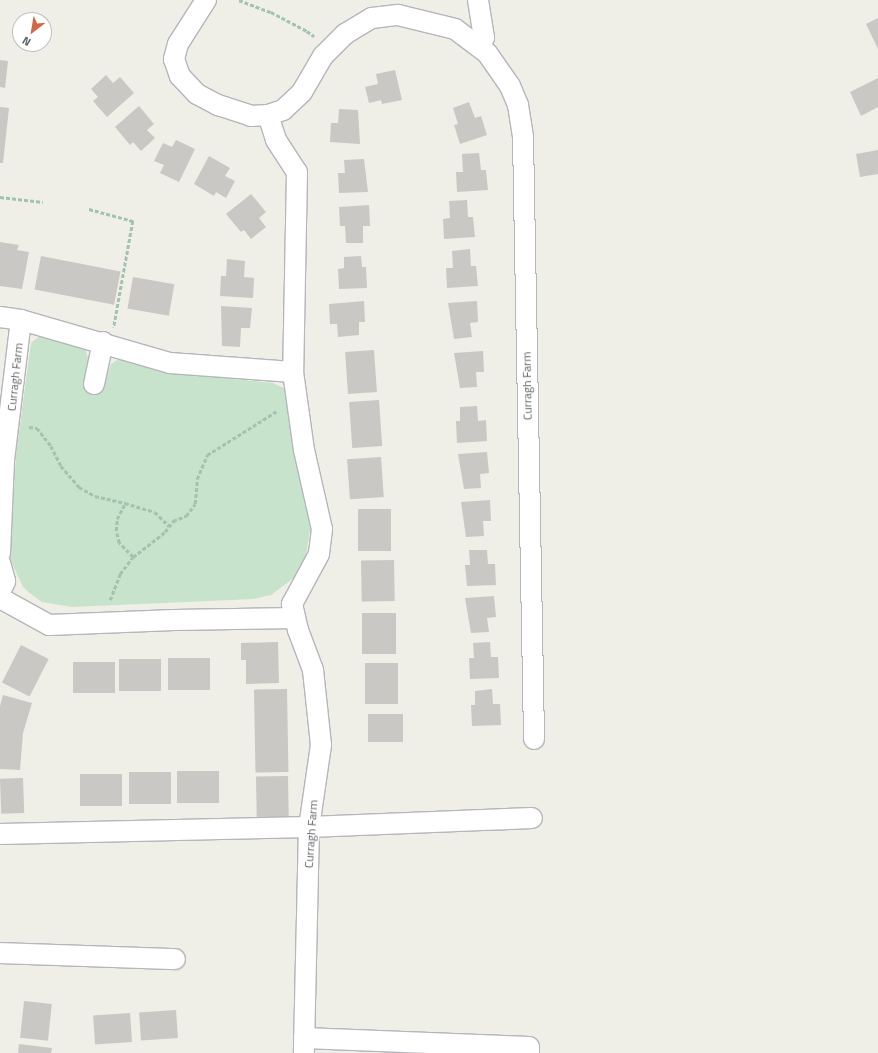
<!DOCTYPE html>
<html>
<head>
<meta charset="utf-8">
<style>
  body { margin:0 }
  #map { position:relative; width:878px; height:1053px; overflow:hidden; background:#efeee7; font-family:"Titillium Web",sans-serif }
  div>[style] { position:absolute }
  .green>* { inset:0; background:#c7e3cb }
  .building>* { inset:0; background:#cac8c4; transform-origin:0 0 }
  .path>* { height:2.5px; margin-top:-1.25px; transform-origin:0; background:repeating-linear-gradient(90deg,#a1c3af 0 4px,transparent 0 6px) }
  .roads { filter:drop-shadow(1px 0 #b4b6ba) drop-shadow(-1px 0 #b4b6ba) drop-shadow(0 1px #b4b6ba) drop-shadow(0 -1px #b4b6ba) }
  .minor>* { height:20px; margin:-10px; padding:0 10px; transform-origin:10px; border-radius:10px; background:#fff }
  span { translate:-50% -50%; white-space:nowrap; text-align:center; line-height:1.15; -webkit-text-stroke:3px #fff; paint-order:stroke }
  .street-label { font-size:12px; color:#5f6165 }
  .north { position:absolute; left:12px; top:12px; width:40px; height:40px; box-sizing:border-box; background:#fff; border:1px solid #bfc0c1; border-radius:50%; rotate:211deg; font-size:11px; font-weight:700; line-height:16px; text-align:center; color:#5f6165 }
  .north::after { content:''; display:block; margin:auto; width:14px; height:18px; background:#d56547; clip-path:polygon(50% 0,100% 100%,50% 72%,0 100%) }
</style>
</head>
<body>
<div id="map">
  <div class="green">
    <div style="clip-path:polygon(41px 335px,85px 348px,89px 362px,84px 383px,102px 388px,111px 364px,120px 358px,169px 372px,273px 383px,286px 389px,310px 529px,306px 555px,295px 577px,271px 595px,253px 599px,72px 607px,42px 602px,31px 594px,23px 587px,10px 559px,16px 454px,31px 343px)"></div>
  </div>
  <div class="building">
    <div style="clip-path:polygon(878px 18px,878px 49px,866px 24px)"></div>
    <div style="clip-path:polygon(0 60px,8px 61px,5px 88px,0 87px)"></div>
    <div style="clip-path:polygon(395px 70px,402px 100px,382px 104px,381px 100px,369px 103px,365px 87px,378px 84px,376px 74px)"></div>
    <div style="clip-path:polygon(106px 75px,113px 83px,120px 77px,134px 93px,107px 117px,93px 101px,98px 97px,91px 89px)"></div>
    <div style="clip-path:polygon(878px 78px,878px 107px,861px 116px,850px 92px)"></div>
    <div style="clip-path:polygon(469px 102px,475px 118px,481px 116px,487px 135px,460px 144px,454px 125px,458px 124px,453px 108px)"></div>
    <div style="clip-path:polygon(139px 106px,154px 124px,147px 130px,155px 138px,141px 151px,133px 142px,130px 145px,115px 127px)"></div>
    <div style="clip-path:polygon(0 107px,9px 108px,3px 163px,0 163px)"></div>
    <div style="clip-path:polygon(339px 109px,358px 110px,360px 144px,330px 142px,331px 123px,338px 123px)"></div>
    <div style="clip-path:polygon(176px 140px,195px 149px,179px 182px,160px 173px,164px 165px,154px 161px,163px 143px,172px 147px)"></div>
    <div style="clip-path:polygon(878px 150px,878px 174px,860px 177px,856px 154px)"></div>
    <div style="clip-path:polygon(479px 153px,481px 170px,486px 170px,488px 190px,457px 192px,456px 172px,463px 172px,462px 154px)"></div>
    <div style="clip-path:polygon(209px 156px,230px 168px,225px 176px,235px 181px,226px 198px,216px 192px,214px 196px,194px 184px)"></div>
    <div style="clip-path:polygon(364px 159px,368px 192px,339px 193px,338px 173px,345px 173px,344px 160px)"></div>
    <div style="clip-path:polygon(251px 194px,266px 212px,259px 218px,266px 227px,251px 239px,244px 230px,241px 232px,226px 214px)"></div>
    <div style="clip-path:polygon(467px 200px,468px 217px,473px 217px,475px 237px,444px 239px,443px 219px,450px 218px,449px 201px)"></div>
    <div style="clip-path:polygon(369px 205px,370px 226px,363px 226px,363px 243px,346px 243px,345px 226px,340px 226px,339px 207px)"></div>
    <div style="clip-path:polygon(0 242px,19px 245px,17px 250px,29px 252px,22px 289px,0 286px)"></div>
    <div style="clip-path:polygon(470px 249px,471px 266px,476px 266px,478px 286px,447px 288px,446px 268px,453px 268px,452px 251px)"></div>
    <div style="left:41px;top:256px;width:81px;height:34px;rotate:11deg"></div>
    <div style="clip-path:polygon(361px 256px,362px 267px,366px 267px,367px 288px,339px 289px,338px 269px,344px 268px,344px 257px)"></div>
    <div style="clip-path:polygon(227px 259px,245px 261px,244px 277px,254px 278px,253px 298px,220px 296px,221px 276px,226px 276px)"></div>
    <div style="left:133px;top:277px;width:42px;height:32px;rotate:10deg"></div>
    <div style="clip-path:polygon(364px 301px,365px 322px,359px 322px,359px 335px,338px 337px,337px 324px,330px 324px,329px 304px)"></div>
    <div style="clip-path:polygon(477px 301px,478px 322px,470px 323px,472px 337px,454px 339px,448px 303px)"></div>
    <div style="clip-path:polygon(221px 306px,252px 308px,250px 328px,241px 328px,240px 347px,222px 346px)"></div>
    <div style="left:374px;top:350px;width:42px;height:29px;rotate:86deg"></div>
    <div style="clip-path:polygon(483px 351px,484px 372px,476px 372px,477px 387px,460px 388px,454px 353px)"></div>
    <div style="left:379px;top:400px;width:46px;height:30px;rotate:86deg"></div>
    <div style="clip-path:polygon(477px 406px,478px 421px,486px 420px,487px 441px,457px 443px,456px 421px,460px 421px,460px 407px)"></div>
    <div style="clip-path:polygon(487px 452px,489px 473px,480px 474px,481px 488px,464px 489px,458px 454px)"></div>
    <div style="left:381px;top:457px;width:40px;height:34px;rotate:86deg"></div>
    <div style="clip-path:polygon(490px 500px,491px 521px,483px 521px,484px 536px,466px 537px,461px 502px)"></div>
    <div style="left:358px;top:509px;width:33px;height:42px"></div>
    <div style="clip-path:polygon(469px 550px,487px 550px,488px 564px,495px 564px,496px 585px,467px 586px,465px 565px,470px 565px)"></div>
    <div style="left:394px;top:560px;width:41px;height:33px;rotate:89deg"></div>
    <div style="clip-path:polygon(494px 596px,496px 617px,487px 618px,489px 632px,471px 633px,465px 598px)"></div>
    <div style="left:362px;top:613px;width:34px;height:41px"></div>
    <div style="clip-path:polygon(278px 642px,279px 683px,246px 684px,246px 660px,241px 660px,241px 643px)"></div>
    <div style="clip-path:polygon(490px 642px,491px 657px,498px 657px,499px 678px,470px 679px,469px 658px,474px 658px,473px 643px)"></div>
    <div style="left:21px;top:645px;width:31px;height:42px;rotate:27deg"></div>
    <div style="left:168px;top:658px;width:42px;height:32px"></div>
    <div style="left:161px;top:659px;width:32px;height:42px;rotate:90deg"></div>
    <div style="left:73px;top:662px;width:42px;height:31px"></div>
    <div style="left:365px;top:663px;width:33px;height:41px"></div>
    <div style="left:287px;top:689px;width:83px;height:33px;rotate:89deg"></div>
    <div style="clip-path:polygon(492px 689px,493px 704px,500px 704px,501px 725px,472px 726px,471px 705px,475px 705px,475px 691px)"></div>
    <div style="clip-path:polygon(3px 695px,32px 703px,23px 733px,20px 770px,0 769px,0 706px)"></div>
    <div style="left:368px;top:714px;width:35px;height:28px"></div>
    <div style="left:177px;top:771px;width:42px;height:32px"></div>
    <div style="left:129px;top:772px;width:42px;height:32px"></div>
    <div style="left:80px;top:774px;width:42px;height:32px"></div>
    <div style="left:288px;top:776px;width:47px;height:32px;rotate:89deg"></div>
    <div style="left:23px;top:778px;width:35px;height:23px;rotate:88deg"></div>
    <div style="left:24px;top:1001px;width:28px;height:37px;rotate:6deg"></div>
    <div style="left:176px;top:1010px;width:28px;height:37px;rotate:86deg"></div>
    <div style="left:130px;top:1013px;width:29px;height:37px;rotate:86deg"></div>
    <div style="clip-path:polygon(19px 1044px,52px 1048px,51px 1053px,18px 1053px)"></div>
  </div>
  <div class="path">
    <div style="left:239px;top:0;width:34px;rotate:21deg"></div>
    <div style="left:271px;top:12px;width:41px;rotate:27.8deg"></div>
    <div style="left:307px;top:31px;width:9px;rotate:36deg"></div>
    <div style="left:0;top:197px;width:43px;rotate:6.6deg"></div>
    <div style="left:89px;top:209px;width:46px;rotate:15.3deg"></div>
    <div style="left:133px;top:221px;width:108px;rotate:100.2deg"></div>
    <div style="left:29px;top:427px;width:8px;rotate:7deg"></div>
    <div style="left:37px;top:428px;width:23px;rotate:52deg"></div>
    <div style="left:51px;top:446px;width:22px;rotate:63deg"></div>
    <div style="left:61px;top:466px;width:28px;rotate:49deg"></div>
    <div style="left:79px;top:487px;width:18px;rotate:29deg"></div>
    <div style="left:95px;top:496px;width:31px;rotate:13deg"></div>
    <div style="left:133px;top:557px;width:20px;rotate:-135deg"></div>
    <div style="left:119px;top:543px;width:12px;rotate:-104deg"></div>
    <div style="left:116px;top:531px;width:12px;rotate:-85deg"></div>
    <div style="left:117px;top:519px;width:18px;rotate:-63deg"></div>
    <div style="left:125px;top:503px;width:31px;rotate:17deg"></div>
    <div style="left:155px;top:512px;width:20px;rotate:45deg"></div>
    <div style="left:110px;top:600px;width:28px;rotate:-69deg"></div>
    <div style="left:120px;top:574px;width:21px;rotate:-53deg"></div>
    <div style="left:133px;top:557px;width:41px;rotate:-38deg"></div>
    <div style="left:165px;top:532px;width:14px;rotate:-54deg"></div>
    <div style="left:173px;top:521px;width:14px;rotate:-21deg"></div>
    <div style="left:186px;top:516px;width:15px;rotate:-53deg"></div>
    <div style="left:195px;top:504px;width:25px;rotate:-85deg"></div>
    <div style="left:197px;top:479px;width:26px;rotate:-67deg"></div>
    <div style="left:207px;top:455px;width:83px;rotate:-32.2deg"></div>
  </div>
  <div class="roads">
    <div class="minor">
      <div style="left:206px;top:0;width:52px;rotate:122.5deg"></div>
      <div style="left:178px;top:44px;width:16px;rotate:105deg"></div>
      <div style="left:174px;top:59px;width:18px;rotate:71deg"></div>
      <div style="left:180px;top:76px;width:25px;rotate:47deg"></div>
      <div style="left:197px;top:94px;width:24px;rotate:28deg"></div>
      <div style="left:218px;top:105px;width:35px;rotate:18deg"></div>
      <div style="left:251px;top:116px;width:17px;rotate:-3deg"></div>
      <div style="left:268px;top:115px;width:26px;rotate:72deg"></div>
      <div style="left:276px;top:140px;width:38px;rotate:57deg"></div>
      <div style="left:297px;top:172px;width:200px;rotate:91.1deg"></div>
      <div style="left:293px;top:372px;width:79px;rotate:82deg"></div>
      <div style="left:304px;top:450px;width:81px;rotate:77.2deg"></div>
      <div style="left:322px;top:529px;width:25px;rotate:97deg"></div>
      <div style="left:319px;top:554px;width:57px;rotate:118.4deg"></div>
      <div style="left:292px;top:604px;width:27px;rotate:77deg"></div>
      <div style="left:298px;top:630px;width:43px;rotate:69.4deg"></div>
      <div style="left:313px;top:670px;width:75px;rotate:83.9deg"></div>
      <div style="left:321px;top:745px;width:83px;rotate:98.3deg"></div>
      <div style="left:309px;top:827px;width:226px;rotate:91.3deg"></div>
      <div style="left:478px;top:0;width:38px;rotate:81deg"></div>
      <div style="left:484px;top:38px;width:9px;rotate:126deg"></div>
      <div style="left:268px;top:115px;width:16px;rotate:-18deg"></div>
      <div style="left:283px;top:110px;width:26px;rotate:-43deg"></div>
      <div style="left:302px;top:92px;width:42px;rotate:-59.7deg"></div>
      <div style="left:323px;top:56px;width:31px;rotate:-45deg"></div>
      <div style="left:345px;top:34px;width:31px;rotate:-31deg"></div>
      <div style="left:372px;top:18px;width:26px;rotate:-7deg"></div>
      <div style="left:398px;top:15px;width:59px;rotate:13.8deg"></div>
      <div style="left:455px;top:29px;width:40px;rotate:37deg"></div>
      <div style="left:487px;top:53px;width:40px;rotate:55.1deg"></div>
      <div style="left:510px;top:86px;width:21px;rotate:67deg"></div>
      <div style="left:518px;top:105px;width:32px;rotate:81deg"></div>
      <div style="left:523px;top:137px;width:602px;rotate:88.95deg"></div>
      <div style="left:0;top:317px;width:21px;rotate:8deg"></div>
      <div style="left:94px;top:384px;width:43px;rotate:-77.9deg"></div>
      <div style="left:0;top:553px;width:93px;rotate:-87.5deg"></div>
      <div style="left:4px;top:460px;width:141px;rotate:-83.1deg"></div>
      <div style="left:21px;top:320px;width:155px;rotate:16.1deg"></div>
      <div style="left:170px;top:363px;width:123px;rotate:4.2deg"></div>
      <div style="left:0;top:563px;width:19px;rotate:74deg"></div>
      <div style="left:5px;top:581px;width:13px;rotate:113deg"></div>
      <div style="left:0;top:598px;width:56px;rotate:28.9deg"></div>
      <div style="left:49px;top:625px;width:125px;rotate:-2.3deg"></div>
      <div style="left:174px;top:620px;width:121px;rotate:-0.9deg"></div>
      <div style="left:0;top:834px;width:309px;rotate:-1.3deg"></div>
      <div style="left:309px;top:827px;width:223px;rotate:-2.3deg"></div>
      <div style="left:0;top:953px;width:175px;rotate:2deg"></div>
      <div style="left:304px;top:1038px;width:225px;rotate:2.3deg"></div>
      <div style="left:529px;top:1047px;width:6px;rotate:90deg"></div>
    </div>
  </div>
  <div class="street-label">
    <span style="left:15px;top:377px;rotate:-84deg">Curragh Farm</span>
    <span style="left:527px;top:386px;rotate:-91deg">Curragh Farm</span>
    <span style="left:311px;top:834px;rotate:-86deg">Curragh Farm</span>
  </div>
  <div class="north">N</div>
</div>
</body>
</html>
